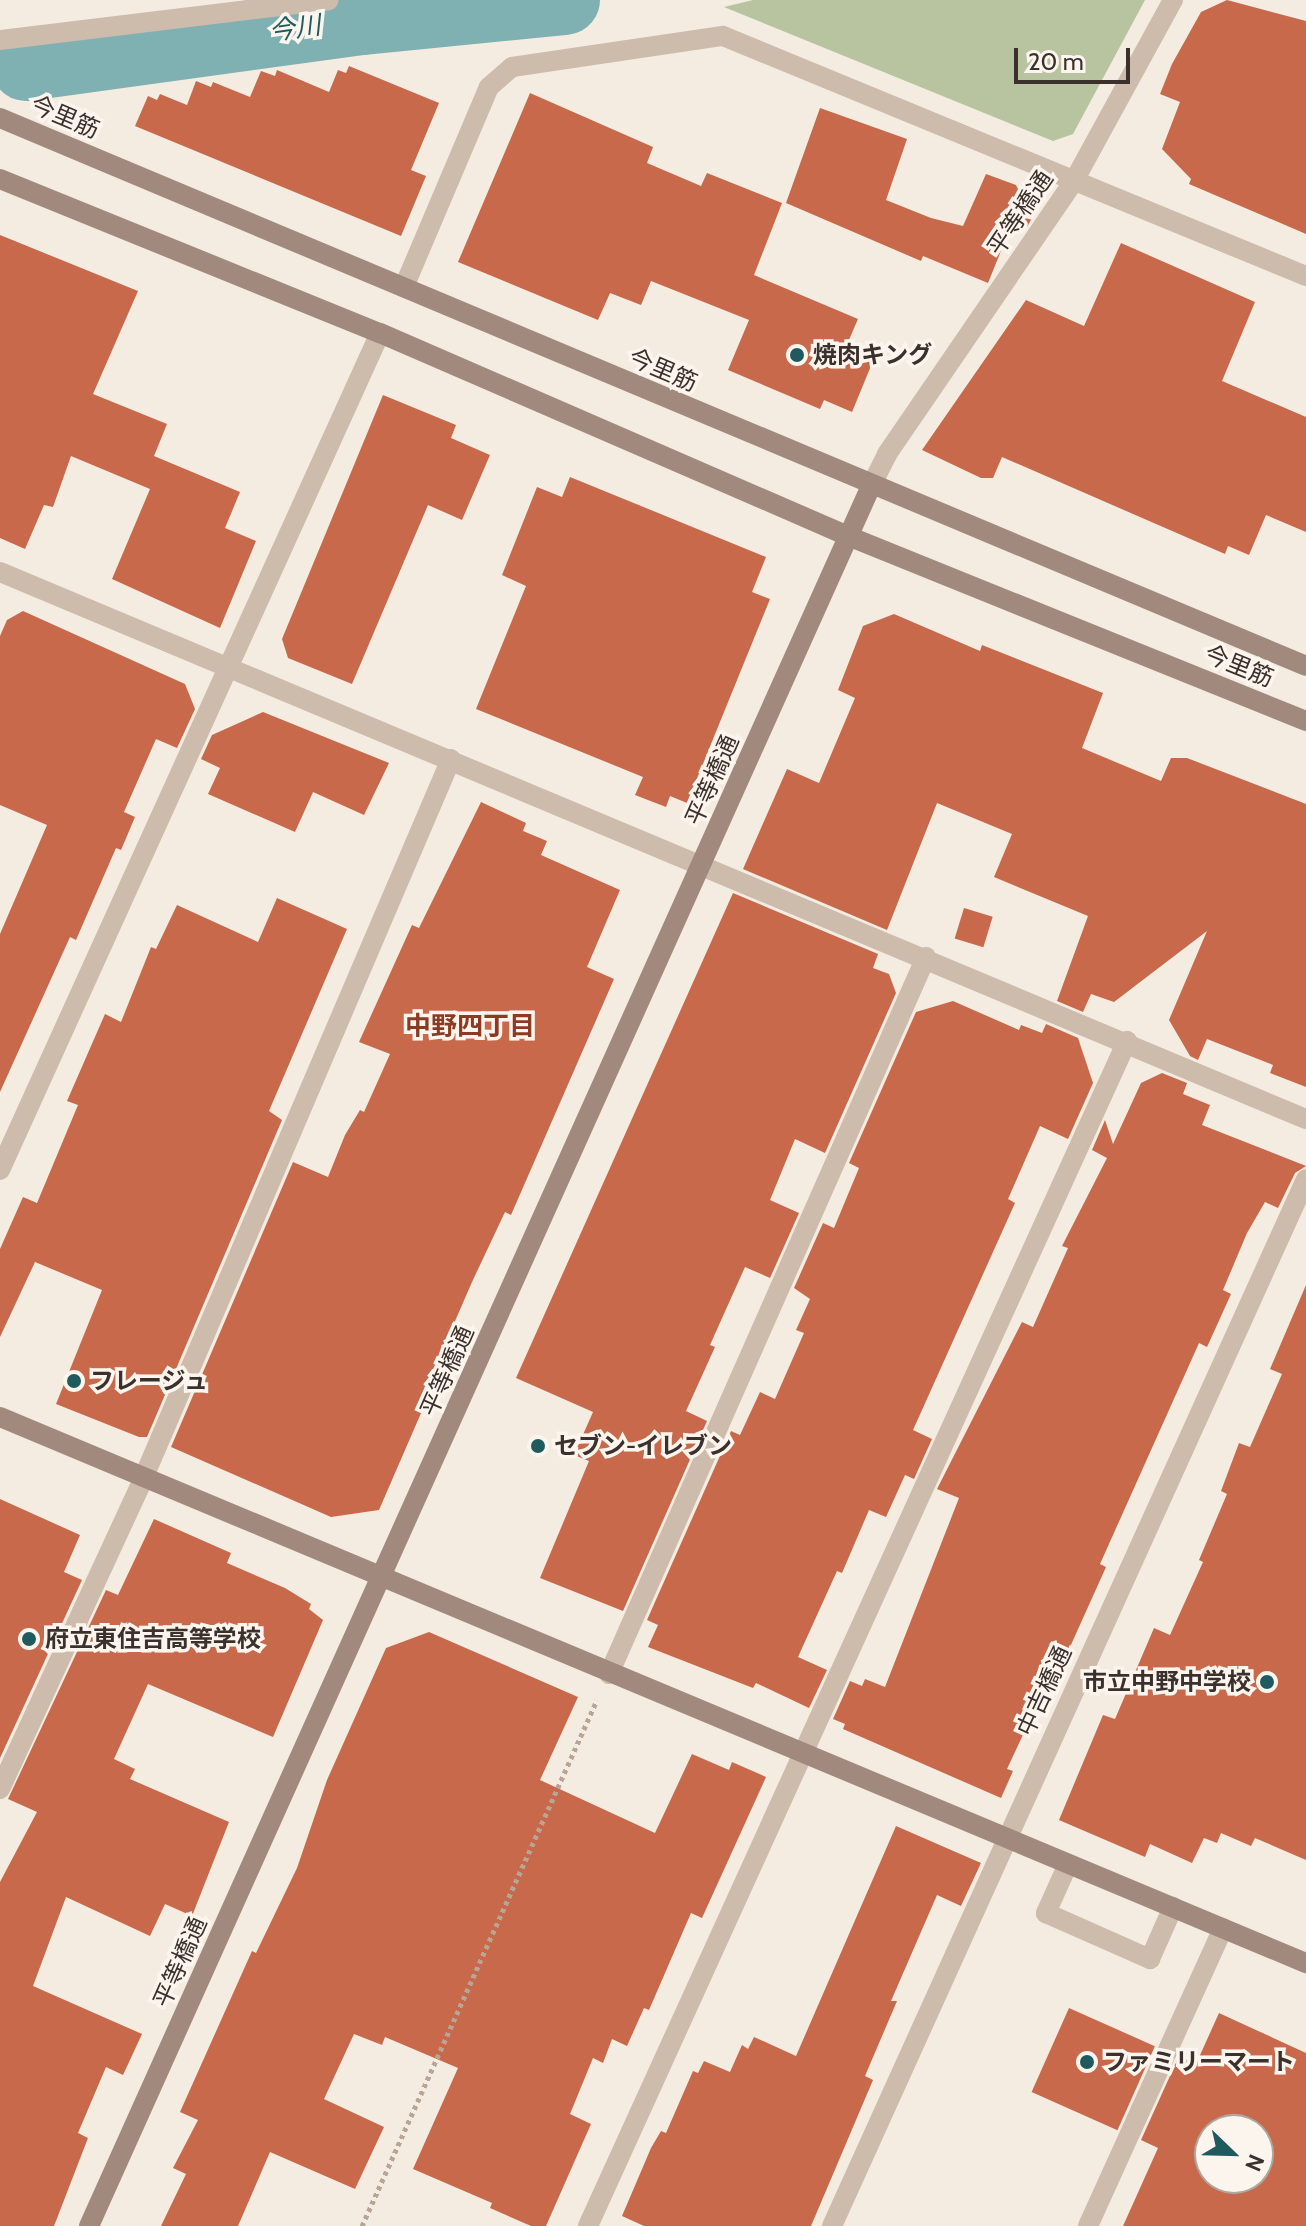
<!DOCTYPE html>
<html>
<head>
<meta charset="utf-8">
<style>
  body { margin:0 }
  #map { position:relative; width:1306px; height:2226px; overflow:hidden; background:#f4ebe1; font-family:Cabin,"Noto Sans JP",sans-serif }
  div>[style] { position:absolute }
  .green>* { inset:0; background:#b8c4a0 }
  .river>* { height:70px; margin:-35px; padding:0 35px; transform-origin:35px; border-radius:35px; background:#7fb0b2 }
  .building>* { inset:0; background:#c8694b; transform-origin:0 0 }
  .path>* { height:5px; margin-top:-2.5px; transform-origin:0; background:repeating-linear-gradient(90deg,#b9a596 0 4px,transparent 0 8px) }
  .lane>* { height:20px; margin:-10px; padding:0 10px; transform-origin:10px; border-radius:10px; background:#cdbbac }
  .street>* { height:20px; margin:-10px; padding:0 10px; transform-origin:10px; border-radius:10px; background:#cdbbac }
  .secondary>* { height:20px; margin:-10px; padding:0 10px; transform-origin:10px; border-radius:10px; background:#a18a7d }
  .dots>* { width:22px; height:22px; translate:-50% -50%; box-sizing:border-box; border:4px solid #fbf5ee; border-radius:50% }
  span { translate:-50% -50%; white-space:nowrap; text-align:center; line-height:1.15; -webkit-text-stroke:7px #fbf5ee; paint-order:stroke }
  .street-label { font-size:24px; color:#3b302b }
  .poi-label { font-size:24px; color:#3b302b; font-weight:700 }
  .left { translate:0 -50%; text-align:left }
  .right { translate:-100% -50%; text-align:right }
  .water-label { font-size:26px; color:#1f5a5e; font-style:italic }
  .neighbourhood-label { font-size:26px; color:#8c3b22; font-weight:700 }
  .north { position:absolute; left:1194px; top:2114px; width:80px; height:80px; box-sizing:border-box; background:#fbf5ee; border:2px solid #aea6a0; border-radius:50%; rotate:113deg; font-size:22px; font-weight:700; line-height:32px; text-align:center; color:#3b302b }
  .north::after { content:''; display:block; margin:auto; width:28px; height:36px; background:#1f5a5e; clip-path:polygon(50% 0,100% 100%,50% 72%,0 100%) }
  .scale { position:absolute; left:1014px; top:48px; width:116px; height:36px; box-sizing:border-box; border:4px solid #3b302b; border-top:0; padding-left:10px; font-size:24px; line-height:28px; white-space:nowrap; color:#3b302b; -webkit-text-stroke:6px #fbf5ee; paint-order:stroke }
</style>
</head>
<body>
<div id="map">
  <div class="green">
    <div style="clip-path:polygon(753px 0,1145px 0,1073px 134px,1053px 141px,724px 7px)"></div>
  </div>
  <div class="river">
    <div style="left:26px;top:66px;width:340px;rotate:-7.8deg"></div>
    <div style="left:363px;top:20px;width:203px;rotate:-5.7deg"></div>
  </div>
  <div class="building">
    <div style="clip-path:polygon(1227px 0,1306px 21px,1306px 234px,1189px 184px,1191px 179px,1162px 149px,1180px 102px,1160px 94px,1172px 64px,1201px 12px)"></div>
    <div style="clip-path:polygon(349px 66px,439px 103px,411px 170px,426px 176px,401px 236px,135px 126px,148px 96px,157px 100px,160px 94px,187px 105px,196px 81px,211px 87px,213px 82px,250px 97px,261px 71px,275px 76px,277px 70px,329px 92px,338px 70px,346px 73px)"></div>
    <div style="clip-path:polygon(530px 93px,653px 147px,647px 163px,701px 186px,707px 173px,782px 203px,754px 275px,858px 319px,845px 349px,873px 361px,852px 412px,824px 400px,820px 409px,728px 370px,749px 320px,651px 281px,641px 305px,610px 293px,598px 320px,458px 262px)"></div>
    <div style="clip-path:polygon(820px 108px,907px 139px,886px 200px,931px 218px,963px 226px,986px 174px,1016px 185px,1032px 218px,1027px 227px,1013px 221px,988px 283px,923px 256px,921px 261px,786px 203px)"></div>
    <div style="clip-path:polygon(0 235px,138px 291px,93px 394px,167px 424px,154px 456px,240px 492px,225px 528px,256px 541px,220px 628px,112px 579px,150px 489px,71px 456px,53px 507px,44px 505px,25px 549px,0 538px)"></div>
    <div style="clip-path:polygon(1121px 243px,1255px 302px,1222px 381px,1306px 417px,1306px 532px,1266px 515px,1249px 555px,1228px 546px,1225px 554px,1002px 457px,993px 478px,981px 478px,922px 450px,1026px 300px,1084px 326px)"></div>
    <div style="clip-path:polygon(383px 395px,456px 425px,451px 438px,490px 455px,462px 520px,428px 505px,352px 684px,288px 658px,282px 639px)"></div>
    <div style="clip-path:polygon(570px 477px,766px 557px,752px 592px,770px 599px,687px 803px,670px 796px,666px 807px,635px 795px,643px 777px,476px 709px,526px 586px,502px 575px,537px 487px,562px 497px)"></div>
    <div style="clip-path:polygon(23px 611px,185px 684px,195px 709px,177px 748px,156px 739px,124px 812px,135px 817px,121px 850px,116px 848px,76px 940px,70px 937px,0 1092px,0 934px,47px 825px,0 805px,0 636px,7px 620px)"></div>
    <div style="clip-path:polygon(894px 614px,980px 651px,982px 645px,1103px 693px,1082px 748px,1161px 781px,1171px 758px,1187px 758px,1306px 804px,1306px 1087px,1270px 1073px,1273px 1065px,1207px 1039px,1198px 1060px,1190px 1056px,1169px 1020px,1207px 931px,1114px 1002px,1091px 994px,1083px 1012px,1057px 1001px,1088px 916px,994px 877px,1012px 834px,937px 803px,887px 930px,743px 869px,787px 769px,819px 783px,855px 698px,838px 690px,863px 626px)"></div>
    <div style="clip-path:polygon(263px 712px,389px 763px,364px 815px,313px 792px,295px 832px,208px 794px,220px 768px,201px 759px,212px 735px)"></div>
    <div style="clip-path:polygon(481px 802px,526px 823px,523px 831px,547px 841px,541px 855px,620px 890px,587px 967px,614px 979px,511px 1215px,505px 1212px,472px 1282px,452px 1328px,457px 1330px,379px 1510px,331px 1517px,171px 1447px,293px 1162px,328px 1177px,345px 1135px,360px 1110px,364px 1112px,390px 1054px,359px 1042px,412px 925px,419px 928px)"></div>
    <div style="clip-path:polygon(733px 893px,878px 954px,873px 968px,889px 974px,896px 993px,825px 1153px,795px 1139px,770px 1200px,799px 1213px,770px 1278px,745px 1267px,710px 1345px,715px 1347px,686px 1411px,707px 1421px,623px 1611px,540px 1578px,589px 1461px,574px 1455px,593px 1412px,516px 1378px)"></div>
    <div style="clip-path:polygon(277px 898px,347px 929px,269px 1111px,282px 1120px,147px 1437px,139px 1437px,56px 1404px,102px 1290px,35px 1262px,0 1337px,0 1249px,23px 1197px,37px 1203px,78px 1105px,67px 1101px,105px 1014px,121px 1022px,151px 947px,156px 949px,177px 905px,258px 942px)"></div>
    <div style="left:964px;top:908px;width:30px;height:32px;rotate:17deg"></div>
    <div style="clip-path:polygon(953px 1001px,1019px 1030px,1021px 1025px,1042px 1033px,1046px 1024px,1078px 1038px,1093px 1083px,1068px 1139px,1040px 1126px,1008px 1199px,1015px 1203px,913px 1430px,932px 1439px,914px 1479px,905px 1475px,886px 1517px,869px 1510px,842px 1573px,837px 1571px,798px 1657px,827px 1670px,809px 1708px,756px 1683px,753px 1688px,648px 1647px,658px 1625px,647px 1620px,731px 1431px,740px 1435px,760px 1392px,775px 1399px,804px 1333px,796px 1330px,810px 1299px,794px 1288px,823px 1223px,834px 1228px,859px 1168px,849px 1163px,916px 1012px)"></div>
    <div style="clip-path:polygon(1162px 1073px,1187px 1083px,1183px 1094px,1210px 1105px,1202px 1125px,1306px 1166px,1295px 1173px,1278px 1208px,1265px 1202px,1247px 1233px,1223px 1290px,1231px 1294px,1222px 1314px,1207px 1347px,1199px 1343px,1100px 1564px,1106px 1567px,1043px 1707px,1037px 1705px,1007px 1769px,1013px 1771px,1001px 1798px,843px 1729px,845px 1724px,833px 1719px,850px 1681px,862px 1686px,865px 1679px,885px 1687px,959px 1498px,937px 1489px,1022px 1322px,1033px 1327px,1068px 1248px,1062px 1246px,1107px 1158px,1092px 1150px,1105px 1120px,1113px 1144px,1141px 1083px)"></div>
    <div style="clip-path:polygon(1306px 1285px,1306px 1860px,1255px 1838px,1251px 1846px,1221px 1833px,1217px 1843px,1204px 1838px,1192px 1863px,1150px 1844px,1145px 1857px,1059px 1820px,1103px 1715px,1115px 1719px,1154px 1628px,1170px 1635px,1203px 1562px,1199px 1560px,1227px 1494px,1221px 1491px,1239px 1443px,1250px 1447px,1282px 1374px,1270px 1369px)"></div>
    <div style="clip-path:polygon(0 1499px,80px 1535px,64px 1572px,82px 1580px,0 1758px)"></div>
    <div style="clip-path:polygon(154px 1519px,231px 1553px,227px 1563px,285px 1588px,311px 1604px,309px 1609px,323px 1620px,273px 1737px,148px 1684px,114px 1759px,135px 1769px,130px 1779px,229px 1822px,192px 1916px,165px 1904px,150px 1936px,66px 1897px,33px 1986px,142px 2034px,123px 2075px,106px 2067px,78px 2133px,88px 2138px,54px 2226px,0 2226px,0 1882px,37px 1812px,8px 1799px,106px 1590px,118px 1595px)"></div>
    <div style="clip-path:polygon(429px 1632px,578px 1697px,540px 1780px,655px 1833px,692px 1754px,729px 1770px,732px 1762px,766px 1777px,702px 1918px,691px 1913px,649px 2010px,644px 2008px,627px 2046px,612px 2039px,603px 2063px,593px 2058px,570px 2114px,591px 2124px,546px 2226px,531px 2226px,490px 2208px,492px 2203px,413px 2169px,458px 2068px,385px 2037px,382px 2045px,354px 2034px,324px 2099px,384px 2127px,355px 2189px,270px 2152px,238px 2226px,161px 2226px,186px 2174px,173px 2168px,198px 2120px,180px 2112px,252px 1951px,256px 1953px,297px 1868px,327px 1780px,386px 1648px)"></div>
    <div style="clip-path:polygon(896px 1826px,981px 1863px,961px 1906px,937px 1895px,891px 2001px,897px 2001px,865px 2076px,873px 2080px,811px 2226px,644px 2226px,622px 2216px,651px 2148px,661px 2131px,666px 2133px,693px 2071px,698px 2073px,704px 2061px,730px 2072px,742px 2045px,748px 2049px,754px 2037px,796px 2056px)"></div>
    <div style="left:1069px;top:2008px;width:94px;height:92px;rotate:24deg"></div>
    <div style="clip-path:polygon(evenodd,1219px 2013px,1306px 2053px,1306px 2226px,1123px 2226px,1158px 2148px,1141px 2140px,1179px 2056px,1196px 2064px,1219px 2013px,1210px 2130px,1258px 2130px,1258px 2178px,1210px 2178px,1210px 2130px)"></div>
  </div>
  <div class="path">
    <div style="left:362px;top:2226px;width:576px;rotate:-65.93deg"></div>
  </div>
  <div class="lane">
    <div style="left:1068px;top:1864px;width:54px;rotate:114.2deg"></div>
    <div style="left:1046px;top:1913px;width:114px;rotate:23.9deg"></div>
    <div style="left:1150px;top:1959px;width:57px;rotate:-66.1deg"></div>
  </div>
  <div class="street">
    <div style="left:0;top:40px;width:331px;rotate:-6.9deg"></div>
    <div style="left:404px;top:287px;width:217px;rotate:-67deg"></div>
    <div style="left:489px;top:87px;width:30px;rotate:-41deg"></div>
    <div style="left:512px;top:67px;width:213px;rotate:-8.4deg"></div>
    <div style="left:723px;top:36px;width:630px;rotate:22.38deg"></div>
    <div style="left:870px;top:488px;width:38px;rotate:-63deg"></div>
    <div style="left:887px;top:454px;width:333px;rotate:-55.6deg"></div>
    <div style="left:1075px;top:179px;width:204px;rotate:-61.3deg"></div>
    <div style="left:0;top:572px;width:1416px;rotate:22.73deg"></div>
    <div style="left:0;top:1170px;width:919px;rotate:-65.58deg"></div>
    <div style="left:609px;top:1674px;width:784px;rotate:-66.15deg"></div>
    <div style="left:0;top:1789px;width:341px;rotate:-65.2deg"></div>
    <div style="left:143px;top:1479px;width:783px;rotate:-66.84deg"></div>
    <div style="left:588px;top:2226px;width:1302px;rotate:-65.54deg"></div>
    <div style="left:832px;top:2226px;width:1149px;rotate:-65.64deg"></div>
    <div style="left:1088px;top:2226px;width:327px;rotate:-65.6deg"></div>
  </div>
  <div class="secondary">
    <div style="left:0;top:118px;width:1416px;rotate:22.76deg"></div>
    <div style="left:0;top:179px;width:410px;rotate:22.1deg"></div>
    <div style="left:380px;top:333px;width:510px;rotate:23.45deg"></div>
    <div style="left:848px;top:536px;width:494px;rotate:22deg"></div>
    <div style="left:0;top:1417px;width:1416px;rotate:22.69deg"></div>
    <div style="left:89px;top:2226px;width:1905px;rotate:-65.8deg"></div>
  </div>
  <div class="dots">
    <div style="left:797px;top:355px;background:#1f5a5e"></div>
    <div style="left:74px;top:1381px;background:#1f5a5e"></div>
    <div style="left:538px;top:1446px;background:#1f5a5e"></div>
    <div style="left:29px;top:1639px;background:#1f5a5e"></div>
    <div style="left:1267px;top:1682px;background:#1f5a5e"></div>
    <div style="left:1087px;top:2062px;background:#1f5a5e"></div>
  </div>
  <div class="street-label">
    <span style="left:65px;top:117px;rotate:23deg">今里筋</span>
    <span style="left:1020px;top:213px;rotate:-56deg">平等橋通</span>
    <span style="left:663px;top:370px;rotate:23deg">今里筋</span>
    <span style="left:1239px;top:666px;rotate:22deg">今里筋</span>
    <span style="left:712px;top:780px;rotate:-66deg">平等橋通</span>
    <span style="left:447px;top:1371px;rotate:-66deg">平等橋通</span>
    <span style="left:1044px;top:1691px;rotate:-65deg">中吉橋通</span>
    <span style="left:180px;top:1962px;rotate:-66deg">平等橋通</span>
  </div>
  <div class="poi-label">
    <span class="left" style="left:813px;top:355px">焼肉キング</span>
    <span class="left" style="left:90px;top:1381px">フレージュ</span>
    <span class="left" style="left:554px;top:1446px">セブン-イレブン</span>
    <span class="left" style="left:45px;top:1639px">府立東住吉高等学校</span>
    <span class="right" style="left:1251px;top:1682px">市立中野中学校</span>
    <span class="left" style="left:1103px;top:2062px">ファミリーマート</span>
  </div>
  <div class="water-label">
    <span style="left:295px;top:29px;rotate:-8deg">今川</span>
  </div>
  <div class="neighbourhood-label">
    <span style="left:470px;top:1027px">中野四丁目</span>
  </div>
  <div class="north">N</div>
  <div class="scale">20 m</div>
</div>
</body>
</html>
